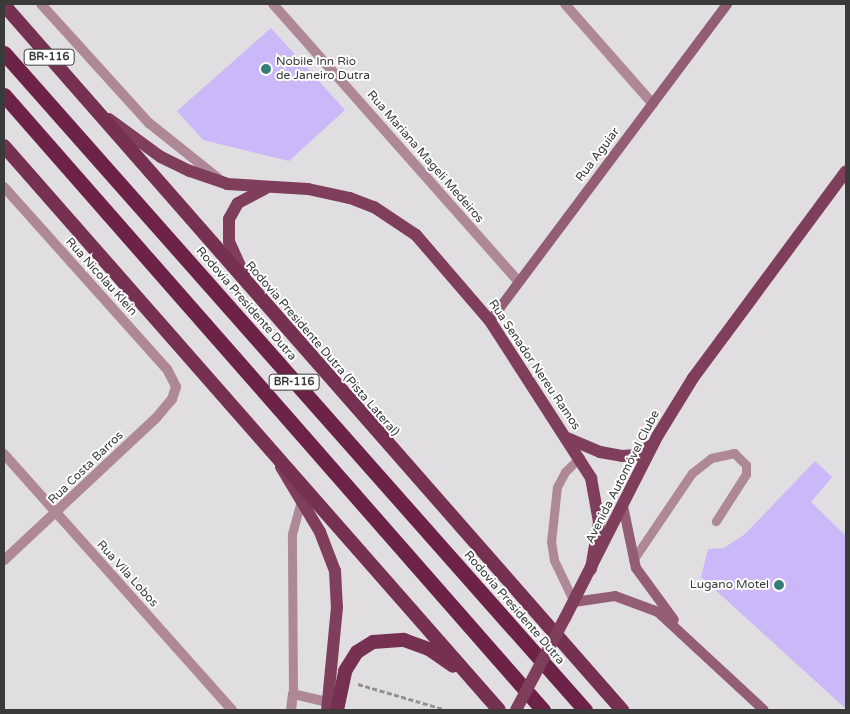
<!DOCTYPE html>
<html>
<head>
<meta charset="utf-8">
<style>
  body { margin:0 }
  #map { position:relative; width:850px; height:714px; overflow:hidden; background:#e1dee1; font-family:"Varela Round",sans-serif }
  div>[style] { position:absolute }
  .building>* { inset:0; background:#cbb8f8 }
  .path>* { height:3px; margin-top:-1.5px; transform-origin:0; background:repeating-linear-gradient(90deg,#939193 0 5px,transparent 0 7.5px) }
  .service>* { height:9px; margin:-4.5px; padding:0 4.5px; transform-origin:4.5px; border-radius:4.5px; background:#ae8897 }
  .minor>* { height:10px; margin:-5px; padding:0 5px; transform-origin:5px; border-radius:5px; background:#ae8897 }
  .secondary>* { height:10px; margin:-5px; padding:0 5px; transform-origin:5px; border-radius:5px; background:#935e74 }
  .primary>* { height:12px; margin:-6px; padding:0 6px; transform-origin:6px; border-radius:6px; background:#7f3f5c }
  .trunk>* { height:14px; margin:-7px; padding:0 7px; transform-origin:7px; border-radius:7px; background:#763152 }
  .motorway>* { height:15px; margin:-7.5px; padding:0 7.5px; transform-origin:7.5px; border-radius:7.5px; background:#6c2347 }
  .primary-bridge>* { height:12px; margin:-6px; padding:0 6px; transform-origin:6px; border-radius:6px; background:#7f3f5c }
  .dots>* { width:14px; height:14px; translate:-50% -50%; box-sizing:border-box; border:2px solid #fff; border-radius:50% }
  span { translate:-50% -50%; white-space:nowrap; text-align:center; line-height:1.15; -webkit-text-stroke:4px #fff; paint-order:stroke }
  .shield-label span { padding:1px 4px; background:#fff; border:1px solid; border-radius:4px; -webkit-text-stroke-width:0 }
  .shield-label { font-size:11px; color:#3b3a3b; font-weight:700 }
  .poi-label { font-size:12px; color:#3b3a3b }
  .left { translate:0 -50%; text-align:left }
  .right { translate:-100% -50%; text-align:right }
  .street-label { font-size:12px; color:#3b3a3b }
  .frame { position:absolute; inset:0; border:5px solid #3b3a3b; pointer-events:none }
</style>
</head>
<body>
<div id="map">
  <div class="building">
    <div style="clip-path:polygon(271px 28px,345px 110px,289px 161px,203px 140px,177px 111px)"></div>
    <div style="clip-path:polygon(815px 461px,832px 477px,811px 502px,846px 536px,846px 709px,701px 577px,708px 549px,724px 548px,745px 534px)"></div>
  </div>
  <div class="path">
    <div style="left:358px;top:684px;width:93px;rotate:16.3deg"></div>
  </div>
  <div class="service">
    <div style="left:633px;top:560px;width:105px;rotate:-55.9deg"></div>
    <div style="left:692px;top:473px;width:24px;rotate:-38deg"></div>
    <div style="left:711px;top:458px;width:24px;rotate:-12deg"></div>
    <div style="left:734px;top:453px;width:17px;rotate:45deg"></div>
    <div style="left:746px;top:465px;width:9px;rotate:90deg"></div>
    <div style="left:746px;top:474px;width:56px;rotate:122.6deg"></div>
    <div style="left:574px;top:602px;width:47px;rotate:-115.5deg"></div>
    <div style="left:554px;top:560px;width:18px;rotate:-99deg"></div>
    <div style="left:551px;top:542px;width:55px;rotate:-83.8deg"></div>
    <div style="left:557px;top:487px;width:17px;rotate:-62deg"></div>
    <div style="left:565px;top:472px;width:21px;rotate:-45deg"></div>
    <div style="left:293px;top:694px;width:160px;rotate:-90.4deg"></div>
    <div style="left:292px;top:534px;width:35px;rotate:-75deg"></div>
  </div>
  <div class="minor">
    <div style="left:41px;top:4px;width:161px;rotate:47.8deg"></div>
    <div style="left:149px;top:123px;width:88px;rotate:38.6deg"></div>
    <div style="left:273px;top:4px;width:370px;rotate:48.5deg"></div>
    <div style="left:565px;top:4px;width:133px;rotate:48.7deg"></div>
    <div style="left:4px;top:187px;width:244px;rotate:48.2deg"></div>
    <div style="left:167px;top:369px;width:20px;rotate:63deg"></div>
    <div style="left:176px;top:387px;width:13px;rotate:108deg"></div>
    <div style="left:172px;top:399px;width:25px;rotate:130deg"></div>
    <div style="left:156px;top:418px;width:208px;rotate:136.9deg"></div>
    <div style="left:4px;top:454px;width:343px;rotate:48.3deg"></div>
    <div style="left:291px;top:710px;width:16px;rotate:-83deg"></div>
    <div style="left:293px;top:694px;width:36px;rotate:13deg"></div>
  </div>
  <div class="secondary">
    <div style="left:490px;top:321px;width:396px;rotate:-53.2deg"></div>
    <div style="left:623px;top:506px;width:63px;rotate:78.2deg"></div>
    <div style="left:636px;top:568px;width:64px;rotate:53.8deg"></div>
    <div style="left:574px;top:602px;width:41px;rotate:-8.3deg"></div>
    <div style="left:615px;top:596px;width:46px;rotate:20.4deg"></div>
    <div style="left:658px;top:612px;width:144px;rotate:42.8deg"></div>
  </div>
  <div class="primary">
    <div style="left:109px;top:119px;width:64px;rotate:36.2deg"></div>
    <div style="left:161px;top:157px;width:32px;rotate:26deg"></div>
    <div style="left:190px;top:171px;width:39px;rotate:19deg"></div>
    <div style="left:227px;top:184px;width:81px;rotate:3.5deg"></div>
    <div style="left:308px;top:189px;width:43px;rotate:12.1deg"></div>
    <div style="left:350px;top:198px;width:26px;rotate:21deg"></div>
    <div style="left:374px;top:207px;width:50px;rotate:33.7deg"></div>
    <div style="left:416px;top:235px;width:113px;rotate:49.3deg"></div>
    <div style="left:490px;top:321px;width:187px;rotate:57.2deg"></div>
    <div style="left:591px;top:478px;width:45px;rotate:79.7deg"></div>
    <div style="left:599px;top:522px;width:48px;rotate:99.7deg"></div>
    <div style="left:244px;top:275px;width:36px;rotate:-114deg"></div>
    <div style="left:229px;top:242px;width:23px;rotate:-90deg"></div>
    <div style="left:229px;top:219px;width:18px;rotate:-61deg"></div>
    <div style="left:238px;top:203px;width:30px;rotate:-28deg"></div>
    <div style="left:567px;top:438px;width:36px;rotate:23deg"></div>
    <div style="left:600px;top:452px;width:22px;rotate:10deg"></div>
    <div style="left:622px;top:456px;width:16px;rotate:-4deg"></div>
    <div style="left:638px;top:455px;width:15px;rotate:-37deg"></div>
    <div style="left:281px;top:467px;width:76px;rotate:59deg"></div>
    <div style="left:320px;top:532px;width:42px;rotate:69deg"></div>
    <div style="left:335px;top:571px;width:36px;rotate:87deg"></div>
    <div style="left:337px;top:607px;width:103px;rotate:95.5deg"></div>
    <div style="left:565px;top:618px;width:205px;rotate:-63.1deg"></div>
    <div style="left:658px;top:435px;width:67px;rotate:-58.4deg"></div>
    <div style="left:693px;top:378px;width:257px;rotate:-53.5deg"></div>
  </div>
  <div class="trunk">
    <div style="left:4px;top:5px;width:938px;rotate:48.76deg"></div>
    <div style="left:4px;top:146px;width:750px;rotate:48.73deg"></div>
    <div style="left:337px;top:710px;width:40px;rotate:-78deg"></div>
    <div style="left:345px;top:671px;width:22px;rotate:-58deg"></div>
    <div style="left:357px;top:652px;width:19px;rotate:-32deg"></div>
    <div style="left:373px;top:642px;width:31px;rotate:-4deg"></div>
    <div style="left:404px;top:640px;width:27px;rotate:20deg"></div>
    <div style="left:429px;top:649px;width:29px;rotate:35deg"></div>
  </div>
  <div class="motorway">
    <div style="left:4px;top:53px;width:877px;rotate:48.51deg"></div>
    <div style="left:4px;top:95px;width:818px;rotate:48.77deg"></div>
  </div>
  <div class="primary-bridge">
    <div style="left:516px;top:710px;width:104px;rotate:-62deg"></div>
  </div>
  <div class="dots">
    <div style="left:266px;top:69px;background:#367d78"></div>
    <div style="left:779px;top:585px;background:#367d78"></div>
  </div>
  <div class="shield-label">
    <span style="left:49px;top:57px">BR-116</span>
    <span style="left:294px;top:382px">BR-116</span>
  </div>
  <div class="poi-label">
    <span class="left" style="left:276px;top:69px">Nobile Inn Rio<br>de Janeiro Dutra</span>
    <span class="right" style="left:769px;top:585px">Lugano Motel</span>
  </div>
  <div class="street-label">
    <span style="left:598px;top:155px;rotate:-53deg">Rua Aguiar</span>
    <span style="left:425px;top:157px;rotate:49deg">Rua Mariana Mageli Medeiros</span>
    <span style="left:101px;top:277px;rotate:48deg">Rua Nicolau Klein</span>
    <span style="left:246px;top:304px;rotate:49deg">Rodovia Presidente Dutra</span>
    <span style="left:322px;top:349px;rotate:49deg">Rodovia Presidente Dutra (Pista Lateral)</span>
    <span style="left:534px;top:365px;rotate:56deg">Rua Senador Nereu Ramos</span>
    <span style="left:86px;top:468px;rotate:-44deg">Rua Costa Barros</span>
    <span style="left:623px;top:477px;rotate:-63deg">Avenida Automóvel Clube</span>
    <span style="left:127px;top:574px;rotate:48deg">Rua Vila Lobos</span>
    <span style="left:514px;top:608px;rotate:49deg">Rodovia Presidente Dutra</span>
  </div>
  <div class="frame"></div>
</div>
</body>
</html>
